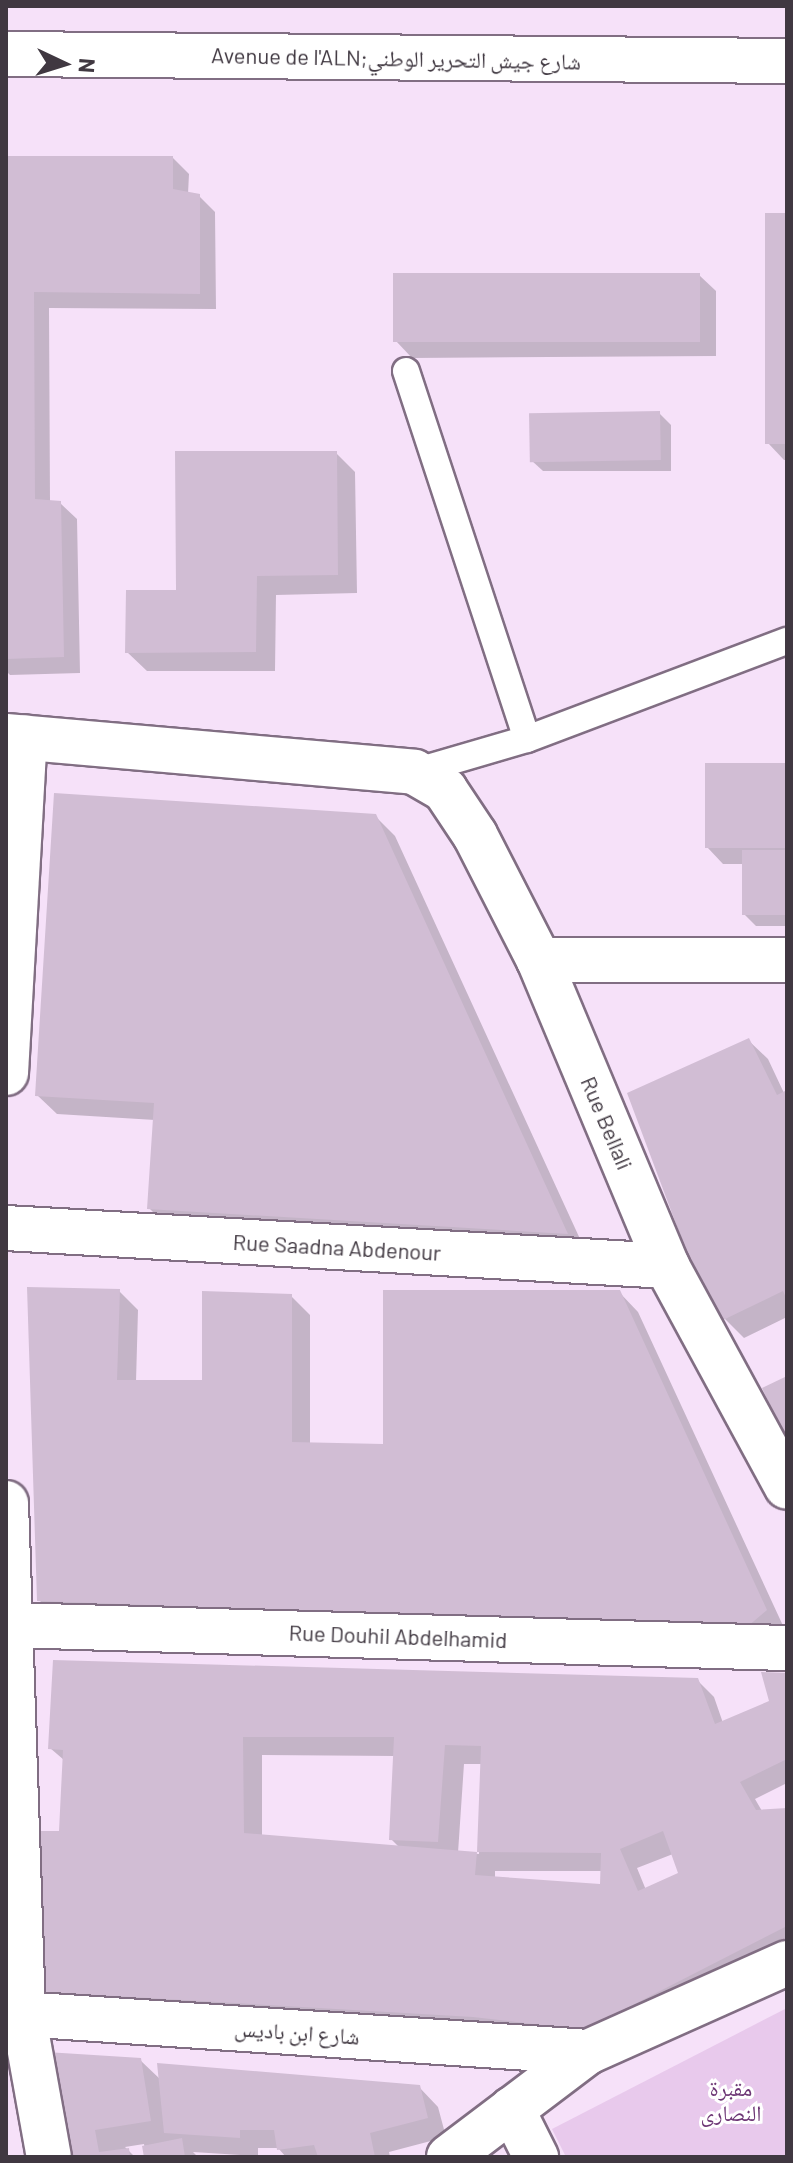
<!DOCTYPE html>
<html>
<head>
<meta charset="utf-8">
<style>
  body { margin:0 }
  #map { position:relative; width:793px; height:2163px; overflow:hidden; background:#f6e1f9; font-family:Barlow,"Noto Naskh Arabic",sans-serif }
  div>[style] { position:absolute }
  .green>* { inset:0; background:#e8c9ec }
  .shadow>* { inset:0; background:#0003 }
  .building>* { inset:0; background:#d1bdd4; transform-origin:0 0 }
  .roads { filter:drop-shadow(2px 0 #816e83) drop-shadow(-2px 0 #816e83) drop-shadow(0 2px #816e83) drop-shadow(0 -2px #816e83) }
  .lane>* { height:26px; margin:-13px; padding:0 13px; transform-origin:13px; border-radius:13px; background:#fff }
  .street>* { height:44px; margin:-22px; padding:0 22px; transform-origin:22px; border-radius:22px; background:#fff }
  .secondary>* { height:44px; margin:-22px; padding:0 22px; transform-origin:22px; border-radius:22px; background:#fff }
  .primary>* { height:44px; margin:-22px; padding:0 22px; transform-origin:22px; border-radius:22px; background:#fff }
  span { translate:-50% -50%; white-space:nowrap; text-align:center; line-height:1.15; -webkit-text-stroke:6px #fff; paint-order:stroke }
  .street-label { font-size:22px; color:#403841 }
  .park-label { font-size:22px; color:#6d3675 }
  .frame { position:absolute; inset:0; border:8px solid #403841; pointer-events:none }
  .north { position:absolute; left:24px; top:24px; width:80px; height:80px; -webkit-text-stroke:6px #fff; paint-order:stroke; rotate:94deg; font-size:22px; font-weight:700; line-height:32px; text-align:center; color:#403841 }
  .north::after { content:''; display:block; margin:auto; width:28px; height:36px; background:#403841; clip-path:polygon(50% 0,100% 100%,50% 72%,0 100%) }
</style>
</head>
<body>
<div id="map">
  <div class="green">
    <div style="clip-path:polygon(787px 2008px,787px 2157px,566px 2157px,552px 2129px)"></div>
  </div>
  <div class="shadow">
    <div style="clip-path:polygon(6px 158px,173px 158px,189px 174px,188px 194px,199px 196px,215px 212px,216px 309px,49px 308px,50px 502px,60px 503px,77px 519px,80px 673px,10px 675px,6px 671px)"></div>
    <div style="clip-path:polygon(787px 215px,787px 460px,784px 460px,768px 443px)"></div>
    <div style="clip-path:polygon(699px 275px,716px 291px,716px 356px,412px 358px,396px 341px)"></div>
    <div style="clip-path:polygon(659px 413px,671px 425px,671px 471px,543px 471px,531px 460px)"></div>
    <div style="clip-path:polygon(336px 453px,355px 472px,357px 593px,276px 595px,275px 671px,147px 671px,127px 652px,178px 592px)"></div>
    <div style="clip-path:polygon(787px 765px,787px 926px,756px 926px,744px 914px,744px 864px,723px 864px,707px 847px)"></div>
    <div style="clip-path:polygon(375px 816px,395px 836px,586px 1252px,169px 1228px,149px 1208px,155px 1120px,57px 1114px,37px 1095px)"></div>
    <div style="clip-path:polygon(748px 1040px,768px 1059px,784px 1093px,787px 1092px,787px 1317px,744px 1338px,724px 1318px)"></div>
    <div style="clip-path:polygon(119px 1291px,138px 1310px,136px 1382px,204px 1382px,291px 1296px,310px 1315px,310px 1445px,385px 1446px,619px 1292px,638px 1312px,785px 1630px,59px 1620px,39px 1600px)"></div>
    <div style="clip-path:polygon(evenodd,787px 1675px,787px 1783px,755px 1799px,762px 1811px,787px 1809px,787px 1950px,604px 2049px,67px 2011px,48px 1991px,64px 1833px,64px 1760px,50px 1748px,697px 1680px,714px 1697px,723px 1723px,771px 1702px,787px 1675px,262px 1755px,395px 1756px,391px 1839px,400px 1848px,262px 1836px,262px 1755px,787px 1675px,464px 1764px,482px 1764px,479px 1854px,458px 1853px,464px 1764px,787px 1675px,673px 1854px,680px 1874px,646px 1890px,637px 1868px,673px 1854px,787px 1675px,495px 1871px,603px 1871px,602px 1886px,495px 1878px,495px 1871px)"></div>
    <div style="clip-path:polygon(140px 2060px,161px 2080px,419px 2087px,438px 2107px,446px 2137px,389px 2152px,390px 2157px,286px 2157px,278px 2148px,258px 2148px,258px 2156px,193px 2152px,198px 2157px,146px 2157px,144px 2144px,125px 2147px,135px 2157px,69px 2157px)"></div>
  </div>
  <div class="building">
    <div style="clip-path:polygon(6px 156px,173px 156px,173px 189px,200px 194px,200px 294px,34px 292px,35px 499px,61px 501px,64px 657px,6px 659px)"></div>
    <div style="left:765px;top:213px;width:22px;height:231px"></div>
    <div style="left:393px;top:273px;width:307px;height:69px"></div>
    <div style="left:660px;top:411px;width:49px;height:131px;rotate:89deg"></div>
    <div style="clip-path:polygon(175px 451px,337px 451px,338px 575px,257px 576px,256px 652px,125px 653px,126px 590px,176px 590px)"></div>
    <div style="left:705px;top:763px;width:82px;height:85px"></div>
    <div style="clip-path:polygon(54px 793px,376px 814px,568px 1234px,147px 1209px,154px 1103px,35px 1096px)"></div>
    <div style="left:787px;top:850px;width:65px;height:45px;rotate:90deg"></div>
    <div style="clip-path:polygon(749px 1038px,777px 1095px,787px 1090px,787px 1300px,783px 1291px,723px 1320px,691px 1264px,627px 1093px)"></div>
    <div style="clip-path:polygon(27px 1287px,120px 1289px,117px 1380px,202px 1380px,202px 1291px,292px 1294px,292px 1442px,383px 1444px,383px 1290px,620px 1290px,767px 1610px,747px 1627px,37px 1601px)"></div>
    <div style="clip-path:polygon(787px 1376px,787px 1442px,762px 1388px)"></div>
    <div style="clip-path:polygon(evenodd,53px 1660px,698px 1678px,715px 1724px,769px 1701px,761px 1672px,787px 1673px,787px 1759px,740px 1782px,756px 1810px,787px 1808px,787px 1926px,584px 2030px,473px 2017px,46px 1992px,38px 1831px,59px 1831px,63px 1750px,48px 1749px,53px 1660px,243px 1737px,394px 1737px,389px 1840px,438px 1842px,445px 1745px,481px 1746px,477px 1852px,601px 1853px,600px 1884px,475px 1875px,477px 1852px,244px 1833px,243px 1737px,53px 1660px,663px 1831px,678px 1873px,638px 1891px,620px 1849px,663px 1831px)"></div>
    <div style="clip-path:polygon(46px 2052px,141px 2058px,151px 2121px,95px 2130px,99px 2152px,129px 2148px,130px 2157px,67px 2157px)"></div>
    <div style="clip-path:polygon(157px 2063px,420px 2085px,428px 2118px,370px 2133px,375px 2157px,318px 2157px,314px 2145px,277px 2150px,274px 2130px,240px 2130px,240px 2138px,164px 2133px)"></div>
    <div style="clip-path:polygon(182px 2138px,185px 2157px,144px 2157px,142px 2146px)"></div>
  </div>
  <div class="roads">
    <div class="lane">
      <div style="left:406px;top:371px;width:387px;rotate:71.8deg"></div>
      <div style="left:414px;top:772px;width:118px;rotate:-16.3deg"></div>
      <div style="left:527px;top:739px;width:278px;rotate:-20.7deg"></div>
    </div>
    <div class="street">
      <div style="left:539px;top:960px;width:332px;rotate:67.3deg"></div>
      <div style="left:667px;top:1266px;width:251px;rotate:61.5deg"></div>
      <div style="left:6px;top:1073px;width:336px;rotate:-86.8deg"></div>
      <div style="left:6px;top:1228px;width:662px;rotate:3.29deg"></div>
      <div style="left:6px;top:1503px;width:510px;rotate:88.09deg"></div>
      <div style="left:23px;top:2013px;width:146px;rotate:79.8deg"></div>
      <div style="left:10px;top:1625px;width:777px;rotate:1.7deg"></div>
      <div style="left:6px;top:2013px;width:583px;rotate:3.83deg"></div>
      <div style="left:512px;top:2109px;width:54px;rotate:63.4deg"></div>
      <div style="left:449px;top:2157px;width:174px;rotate:-37.1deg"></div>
      <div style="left:588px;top:2052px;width:218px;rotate:-24.1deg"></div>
    </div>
    <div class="secondary">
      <div style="left:6px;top:736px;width:410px;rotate:5deg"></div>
      <div style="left:414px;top:772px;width:36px;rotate:30deg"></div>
      <div style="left:445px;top:790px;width:54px;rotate:56.3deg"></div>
      <div style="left:475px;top:835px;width:140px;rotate:62.9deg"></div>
      <div style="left:539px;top:960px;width:248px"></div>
    </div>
    <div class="primary">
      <div style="left:6px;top:54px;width:781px;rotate:0.51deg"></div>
    </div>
  </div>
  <div class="street-label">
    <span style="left:396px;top:58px;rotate:1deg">Avenue de l'ALN;شارع جيش التحرير الوطني</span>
    <span style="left:607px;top:1123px;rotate:67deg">Rue Bellali</span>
    <span style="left:337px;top:1247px;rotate:3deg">Rue Saadna Abdenour</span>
    <span style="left:398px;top:1636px;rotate:2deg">Rue Douhil Abdelhamid</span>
    <span style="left:297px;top:2032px;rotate:4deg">شارع ابن باديس</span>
  </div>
  <div class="park-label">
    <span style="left:731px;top:2100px">مقبرة<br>النصارى</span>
  </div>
  <div class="frame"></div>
  <div class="north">N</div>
</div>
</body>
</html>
